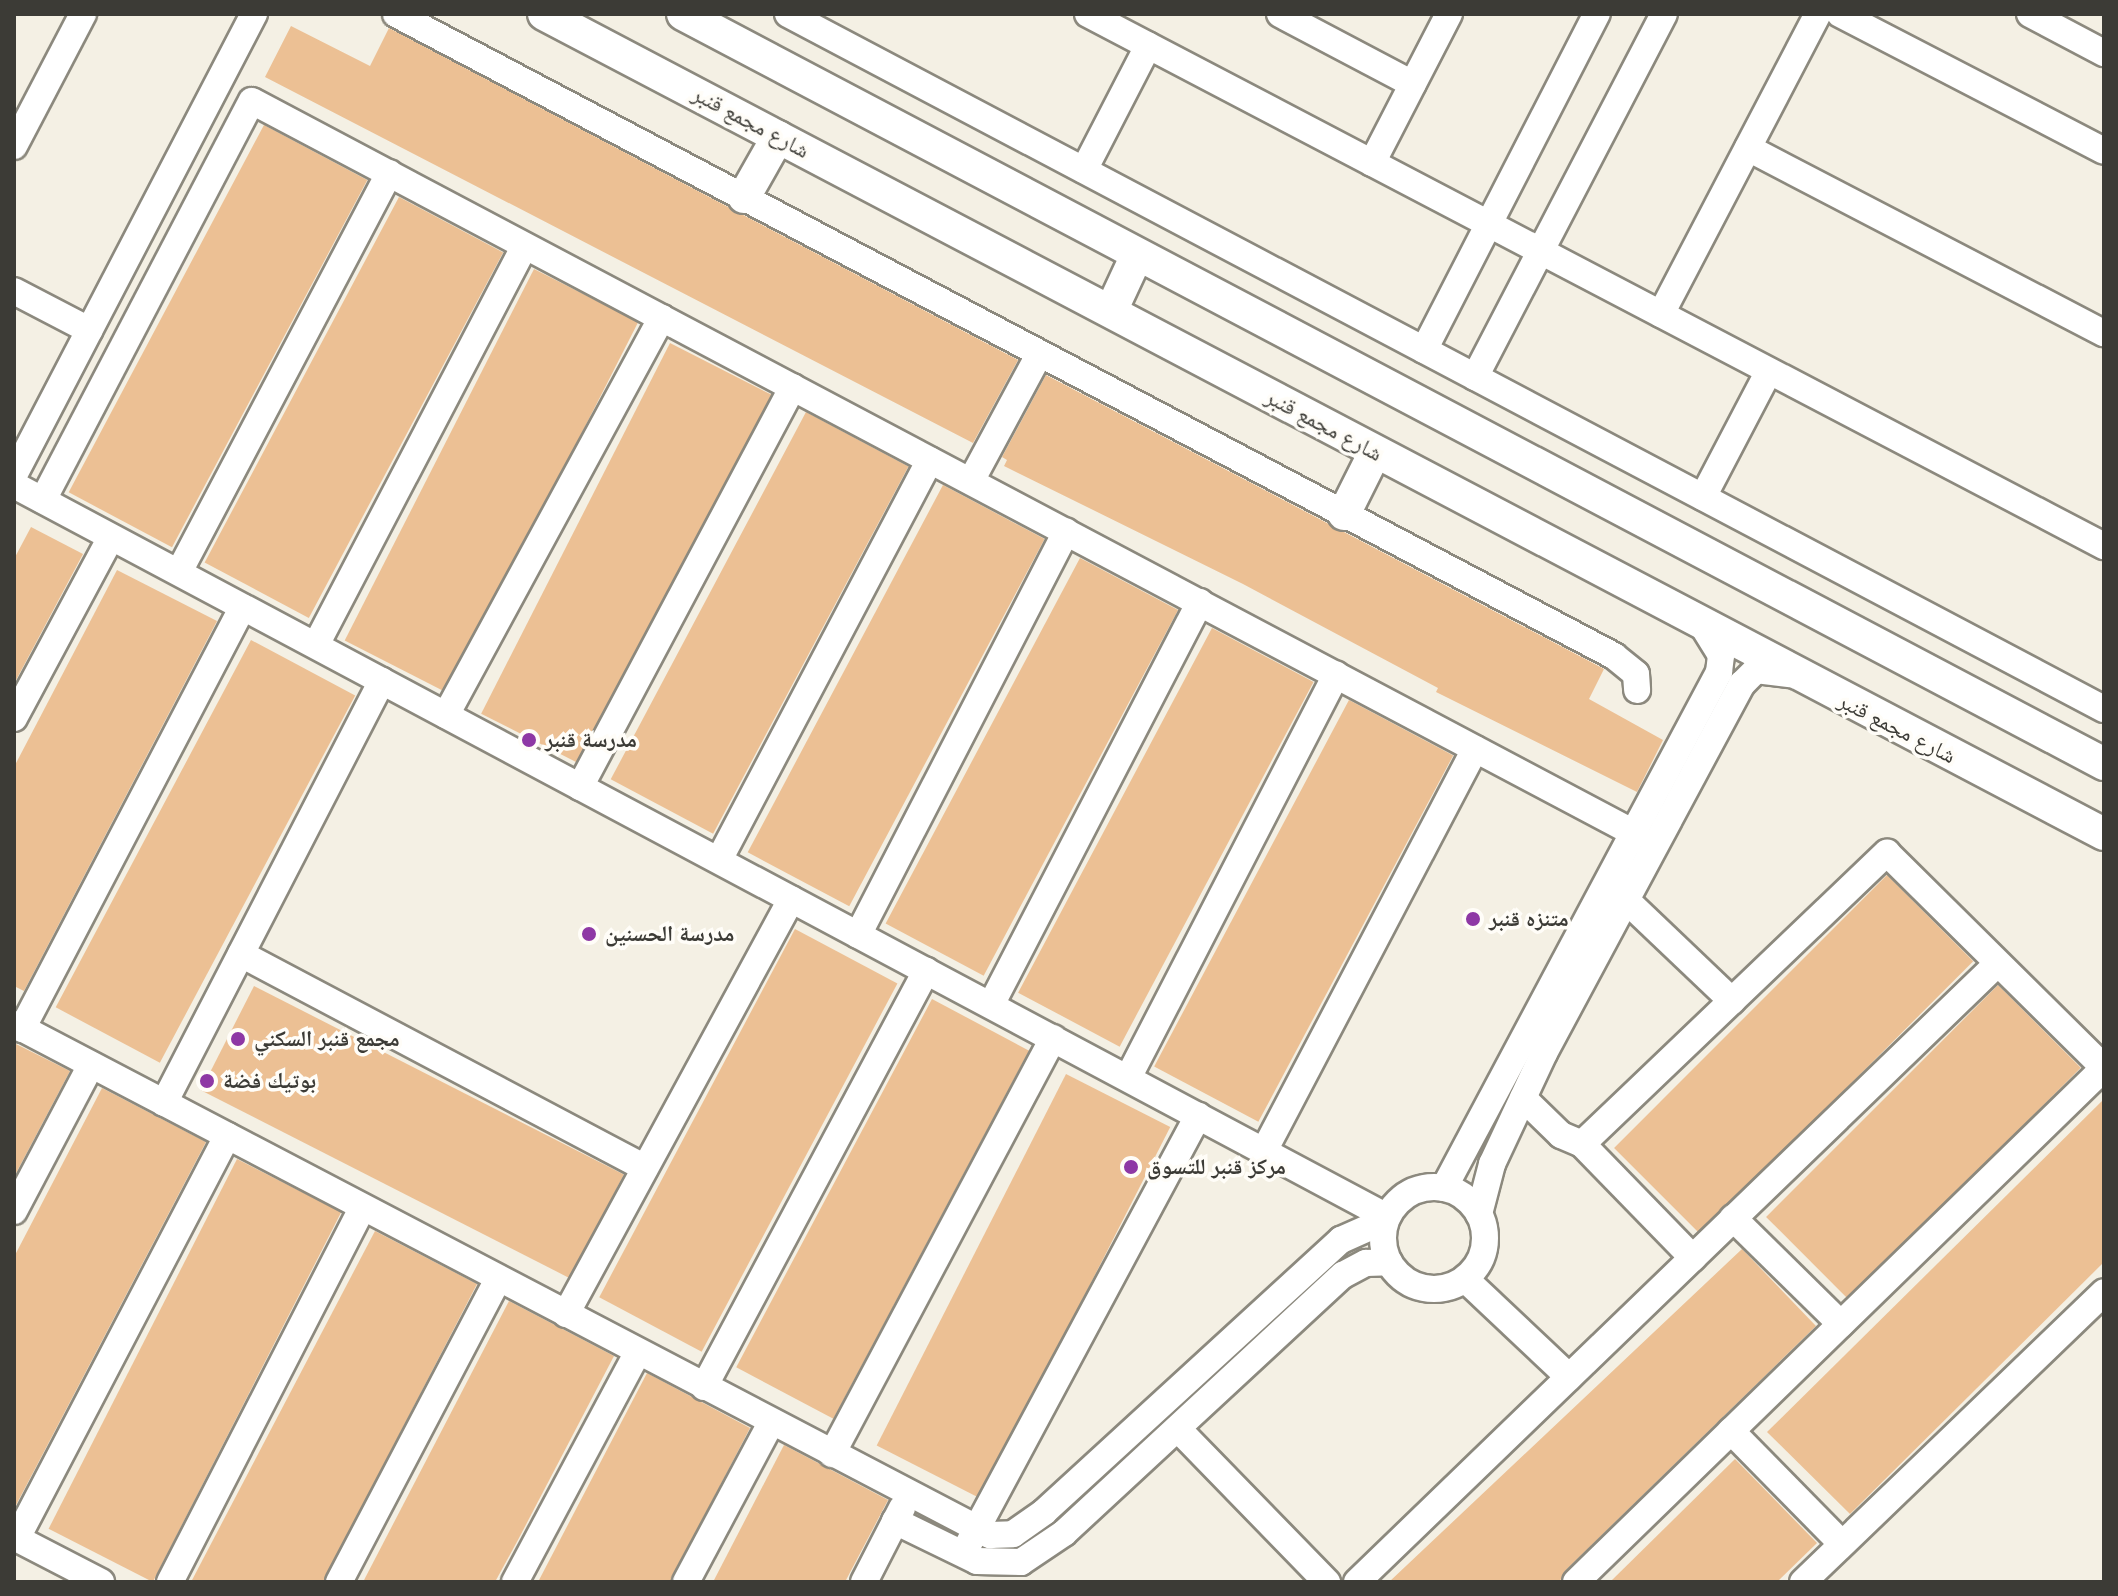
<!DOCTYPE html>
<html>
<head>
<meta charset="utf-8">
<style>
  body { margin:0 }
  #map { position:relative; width:2118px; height:1596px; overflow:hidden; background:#f4f0e4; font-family:Mulish,"Noto Naskh Arabic",sans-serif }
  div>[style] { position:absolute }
  .building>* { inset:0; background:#ecc094; transform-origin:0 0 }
  .roads { filter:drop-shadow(2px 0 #8c897e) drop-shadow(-2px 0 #8c897e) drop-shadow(0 2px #8c897e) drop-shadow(0 -2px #8c897e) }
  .minor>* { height:26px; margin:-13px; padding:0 13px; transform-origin:13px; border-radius:13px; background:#fff }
  .minor>.ring { margin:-13px; padding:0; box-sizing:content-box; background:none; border:26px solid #fff; border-radius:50% }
  .major>* { height:32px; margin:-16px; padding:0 16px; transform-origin:16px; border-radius:16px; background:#fff }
  .dots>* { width:22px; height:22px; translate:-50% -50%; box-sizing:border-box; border:4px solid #fffdf8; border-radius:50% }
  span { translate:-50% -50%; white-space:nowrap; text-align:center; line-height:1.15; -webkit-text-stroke:7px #fffdf8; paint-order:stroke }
  .street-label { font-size:22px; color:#3c3b36 }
  .poi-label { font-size:22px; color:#3c3b36; font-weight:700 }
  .left { translate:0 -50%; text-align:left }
  .frame { position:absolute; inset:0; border:16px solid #3c3b36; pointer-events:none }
</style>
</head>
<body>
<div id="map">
  <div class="building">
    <div style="clip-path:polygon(291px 26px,370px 66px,389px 28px,1018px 360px,973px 443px,265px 77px)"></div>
    <div style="left:264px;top:125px;width:117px;height:416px;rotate:28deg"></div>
    <div style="left:399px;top:197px;width:118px;height:414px;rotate:28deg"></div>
    <div style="left:534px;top:269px;width:117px;height:417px;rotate:27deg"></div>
    <div style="left:670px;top:343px;width:114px;height:416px;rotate:27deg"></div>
    <div style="clip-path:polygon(1046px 375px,1604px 669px,1589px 699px,1663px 740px,1637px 792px,1436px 692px,1438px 688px,1243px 584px,1004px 466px,1007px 460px,1002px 457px)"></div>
    <div style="left:806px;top:412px;width:116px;height:416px;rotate:28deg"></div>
    <div style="left:943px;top:485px;width:115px;height:416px;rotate:28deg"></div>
    <div style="clip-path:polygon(31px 527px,83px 554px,14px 684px,14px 559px)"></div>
    <div style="left:1080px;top:558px;width:111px;height:414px;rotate:28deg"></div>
    <div style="clip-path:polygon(117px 570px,217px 621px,24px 991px,14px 986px,14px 767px)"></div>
    <div style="left:1212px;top:628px;width:115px;height:413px;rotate:28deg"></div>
    <div style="left:251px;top:640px;width:118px;height:416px;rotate:28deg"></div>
    <div style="left:1349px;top:700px;width:118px;height:415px;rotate:28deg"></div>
    <div style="left:1887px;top:875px;width:122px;height:386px;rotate:45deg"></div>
    <div style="left:795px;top:929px;width:116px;height:417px;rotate:28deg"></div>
    <div style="left:1998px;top:985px;width:117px;height:328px;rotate:45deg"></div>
    <div style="left:254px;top:986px;width:415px;height:117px;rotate:27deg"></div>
    <div style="left:932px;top:999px;width:110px;height:417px;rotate:28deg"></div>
    <div style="clip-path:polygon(14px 1043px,70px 1071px,14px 1177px)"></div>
    <div style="left:1066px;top:1074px;width:117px;height:417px;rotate:27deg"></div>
    <div style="clip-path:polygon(102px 1088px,206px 1142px,14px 1509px,14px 1257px)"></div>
    <div style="clip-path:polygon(2104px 1099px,2104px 1262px,1850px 1514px,1767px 1432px)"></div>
    <div style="left:237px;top:1159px;width:117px;height:415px;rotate:27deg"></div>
    <div style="clip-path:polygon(375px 1231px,477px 1284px,323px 1582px,191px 1582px)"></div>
    <div style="clip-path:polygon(1742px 1249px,1816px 1326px,1565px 1571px,1560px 1581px,1389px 1582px)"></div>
    <div style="clip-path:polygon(509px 1301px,614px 1356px,519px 1538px,495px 1582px,363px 1582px)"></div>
    <div style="clip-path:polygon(647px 1373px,750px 1428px,670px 1582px,538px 1582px)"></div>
    <div style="clip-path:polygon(784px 1445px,888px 1500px,845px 1582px,713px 1582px)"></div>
    <div style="clip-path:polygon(1735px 1459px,1817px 1543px,1777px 1582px,1610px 1582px)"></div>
  </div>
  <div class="roads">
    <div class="minor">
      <div style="left:396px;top:14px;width:1377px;rotate:27.79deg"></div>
      <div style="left:1614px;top:656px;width:28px;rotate:39deg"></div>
      <div style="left:1636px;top:674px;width:16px;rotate:86deg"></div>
      <div style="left:788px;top:14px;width:1488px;rotate:27.84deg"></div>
      <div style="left:1088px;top:14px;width:1147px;rotate:27.64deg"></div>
      <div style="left:1280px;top:14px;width:150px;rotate:27.8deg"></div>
      <div style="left:1840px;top:14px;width:297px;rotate:27.4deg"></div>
      <div style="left:2030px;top:14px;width:84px;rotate:27.8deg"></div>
      <div style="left:14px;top:146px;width:149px;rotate:-62.4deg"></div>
      <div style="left:1748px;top:148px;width:401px;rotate:27.5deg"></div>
      <div style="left:1372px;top:163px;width:168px;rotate:-62.7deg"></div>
      <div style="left:1084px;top:170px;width:140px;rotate:-62.7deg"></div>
      <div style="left:14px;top:291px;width:85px;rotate:27.5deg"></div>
      <div style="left:1661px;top:314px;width:339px;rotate:-62.4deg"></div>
      <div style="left:1424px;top:350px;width:378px;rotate:-62.8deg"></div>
      <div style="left:1475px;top:377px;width:409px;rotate:-62.5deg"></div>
      <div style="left:14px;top:475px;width:520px;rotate:-62.5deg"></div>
      <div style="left:971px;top:481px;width:145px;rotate:-61.7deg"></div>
      <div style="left:14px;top:485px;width:1556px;rotate:28.06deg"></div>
      <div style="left:1703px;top:497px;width:142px;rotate:-62.4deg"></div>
      <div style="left:43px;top:500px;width:450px;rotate:-62.4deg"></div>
      <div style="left:252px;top:101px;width:1566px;rotate:27.91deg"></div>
      <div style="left:179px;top:572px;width:451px;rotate:-62.2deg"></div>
      <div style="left:316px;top:645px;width:450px;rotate:-62.4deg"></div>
      <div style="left:446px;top:715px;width:452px;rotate:-61.5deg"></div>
      <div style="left:14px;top:718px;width:205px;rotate:-61.8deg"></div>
      <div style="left:580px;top:787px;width:453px;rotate:-62deg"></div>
      <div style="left:719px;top:860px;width:452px;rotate:-62.2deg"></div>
      <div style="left:1627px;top:901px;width:145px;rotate:43.6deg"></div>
      <div style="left:858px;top:935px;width:454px;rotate:-62.7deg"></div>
      <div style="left:241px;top:954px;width:457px;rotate:27.9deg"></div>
      <div style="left:991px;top:1005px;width:454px;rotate:-62.6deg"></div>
      <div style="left:14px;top:1024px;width:1102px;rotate:27.64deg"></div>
      <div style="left:990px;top:1535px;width:23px;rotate:-2deg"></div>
      <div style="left:1013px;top:1534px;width:38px;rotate:-35deg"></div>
      <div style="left:1044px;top:1512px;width:403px;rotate:-42.5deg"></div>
      <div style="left:1341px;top:1240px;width:49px;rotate:-24deg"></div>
      <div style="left:22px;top:1029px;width:476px;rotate:-62.4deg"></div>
      <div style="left:1128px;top:1078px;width:454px;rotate:-62.7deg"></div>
      <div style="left:1523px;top:1098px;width:53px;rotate:44.2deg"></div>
      <div style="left:1561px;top:1135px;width:23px;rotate:23deg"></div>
      <div style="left:1582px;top:1144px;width:159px;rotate:45.8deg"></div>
      <div style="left:164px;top:1103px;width:475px;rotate:-62.7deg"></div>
      <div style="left:1582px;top:1144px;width:422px;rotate:-43.7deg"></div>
      <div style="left:1887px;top:853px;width:305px;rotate:44.7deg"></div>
      <div style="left:1264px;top:1151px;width:454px;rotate:-62.3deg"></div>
      <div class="ring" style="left:1383px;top:1187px;width:76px;height:76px"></div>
      <div style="left:1444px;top:1188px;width:585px;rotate:-61.94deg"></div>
      <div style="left:1719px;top:672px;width:17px;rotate:-83deg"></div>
      <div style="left:1721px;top:655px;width:34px;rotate:-122deg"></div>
      <div style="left:14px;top:1211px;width:165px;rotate:-62.2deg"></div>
      <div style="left:1479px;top:1214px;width:52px;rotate:-75.4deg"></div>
      <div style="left:1492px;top:1164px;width:123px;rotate:-64.9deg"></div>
      <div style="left:1544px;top:1053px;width:419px;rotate:-61.8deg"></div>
      <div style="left:1742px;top:684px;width:20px;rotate:-45deg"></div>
      <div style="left:1756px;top:670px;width:35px;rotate:7deg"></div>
      <div style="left:1733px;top:1218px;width:151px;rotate:44.5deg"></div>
      <div style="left:1465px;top:1279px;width:143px;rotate:43.3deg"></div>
      <div style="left:566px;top:1314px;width:472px;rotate:-61.5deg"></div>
      <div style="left:704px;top:1387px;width:472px;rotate:-61.9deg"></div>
      <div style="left:1178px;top:1429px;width:214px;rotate:45.8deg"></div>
      <div style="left:1731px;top:1431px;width:158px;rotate:45.5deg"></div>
      <div style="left:832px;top:1454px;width:471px;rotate:-62deg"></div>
      <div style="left:895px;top:1521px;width:91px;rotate:26deg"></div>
      <div style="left:977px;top:1561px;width:44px;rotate:1.3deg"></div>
      <div style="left:1021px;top:1562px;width:52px;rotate:-34deg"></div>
      <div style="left:1064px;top:1533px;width:380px;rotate:-42.8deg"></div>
      <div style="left:1343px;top:1275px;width:26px;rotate:-28deg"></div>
      <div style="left:1366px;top:1263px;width:23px;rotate:-2deg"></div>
      <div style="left:14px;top:1537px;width:98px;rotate:27.3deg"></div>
      <div style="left:17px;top:1538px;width:454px;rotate:-62.4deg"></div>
      <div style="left:969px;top:1543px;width:485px;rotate:-61.8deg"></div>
      <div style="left:170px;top:1582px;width:420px;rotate:-62.8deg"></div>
      <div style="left:339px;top:1582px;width:342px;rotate:-62.3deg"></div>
      <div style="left:515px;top:1582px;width:261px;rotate:-61.9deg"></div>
      <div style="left:686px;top:1582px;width:180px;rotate:-61.9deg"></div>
      <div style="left:864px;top:1582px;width:83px;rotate:-62.8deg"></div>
      <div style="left:1357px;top:1582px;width:890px;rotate:-44deg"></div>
      <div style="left:1576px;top:1582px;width:737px;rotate:-44.23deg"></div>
      <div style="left:1803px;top:1582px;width:418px;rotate:-43.9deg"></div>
    </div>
    <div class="major">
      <div style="left:544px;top:14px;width:1762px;rotate:27.73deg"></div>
      <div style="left:683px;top:14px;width:1607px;rotate:27.82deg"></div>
      <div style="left:744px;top:197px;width:69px;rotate:-60.5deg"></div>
      <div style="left:1111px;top:311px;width:62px;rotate:-65.1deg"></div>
      <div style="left:1344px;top:514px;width:69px;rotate:-63.4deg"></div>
    </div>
  </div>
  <div class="dots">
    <div style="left:529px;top:740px;background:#8e38a5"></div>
    <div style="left:1473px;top:919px;background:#8e38a5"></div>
    <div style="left:589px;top:934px;background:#8e38a5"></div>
    <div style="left:238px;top:1039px;background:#8e38a5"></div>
    <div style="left:207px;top:1081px;background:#8e38a5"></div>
    <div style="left:1131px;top:1167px;background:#8e38a5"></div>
  </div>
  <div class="street-label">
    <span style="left:751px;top:122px;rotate:28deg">شارع مجمع قنبر</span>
    <span style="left:1324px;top:425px;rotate:28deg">شارع مجمع قنبر</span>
    <span style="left:1897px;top:728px;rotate:27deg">شارع مجمع قنبر</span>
  </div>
  <div class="poi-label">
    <span class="left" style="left:545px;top:740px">مدرسة قنبر</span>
    <span class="left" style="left:1489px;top:919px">متنزه قنبر</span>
    <span class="left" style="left:605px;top:934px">مدرسة الحسنين</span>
    <span class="left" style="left:254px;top:1039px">مجمع قنبر السكني</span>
    <span class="left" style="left:223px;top:1081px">بوتيك فضة</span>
    <span class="left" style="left:1147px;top:1167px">مركز قنبر للتسوق</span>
  </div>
  <div class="frame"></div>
</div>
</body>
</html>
